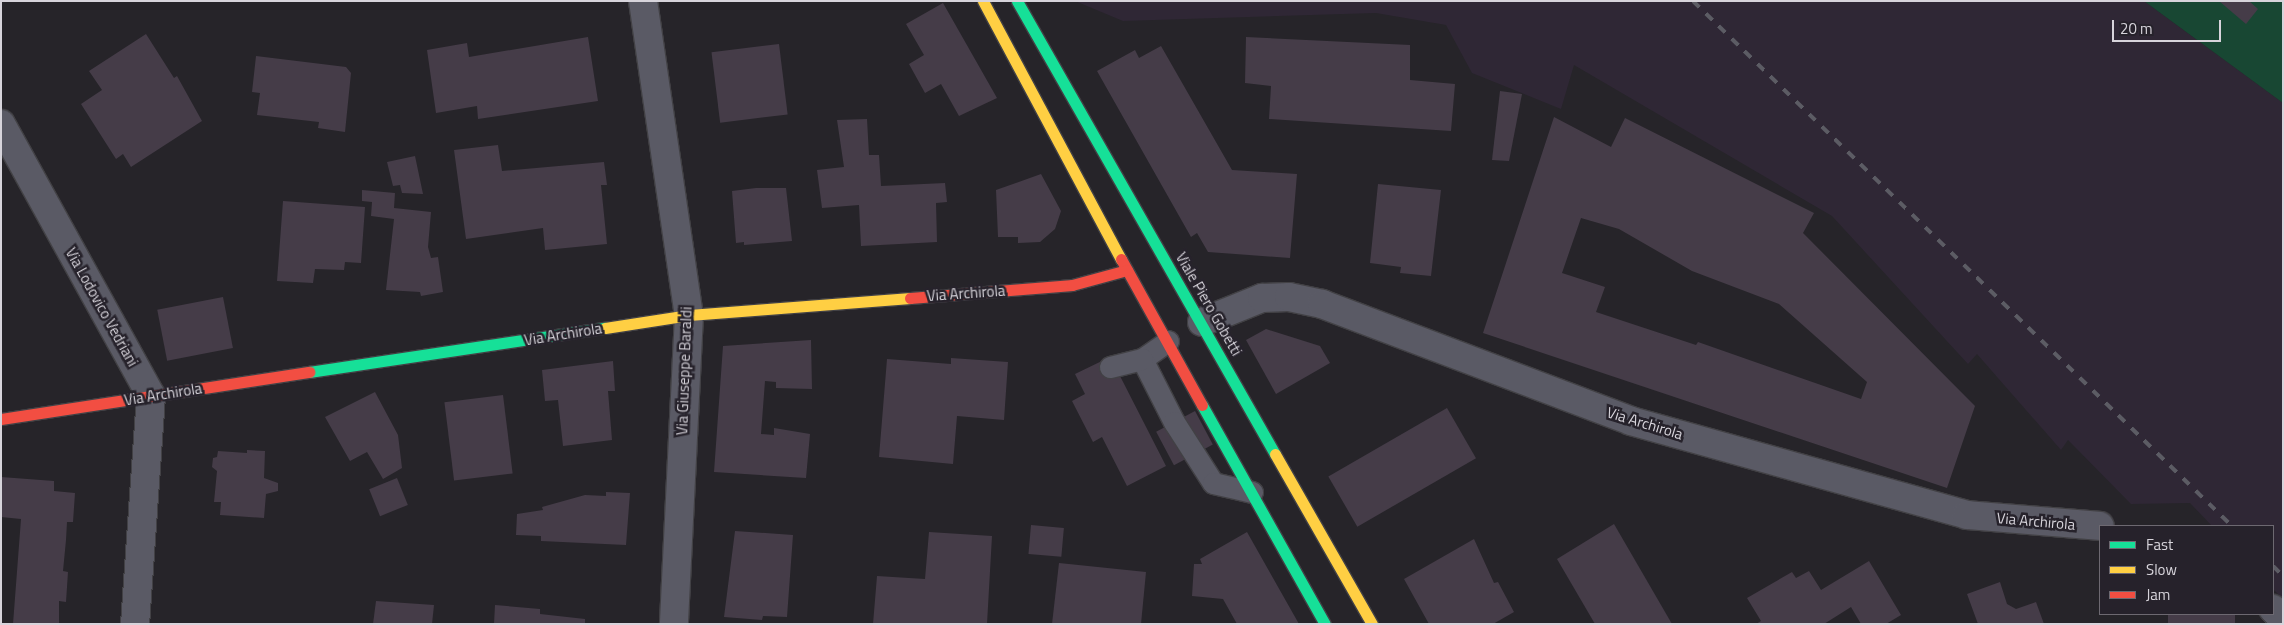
<!DOCTYPE html>
<html>
<head>
<meta charset="utf-8">
<style>
  body { margin:0 }
  #map { position:relative; width:2284px; height:625px; overflow:hidden; background:#262429; font-family:"Titillium Web",sans-serif }
  div>[style] { position:absolute }
  .built>* { inset:0; background:#2f2735 }
  .green>* { inset:0; background:#184733 }
  .building>* { inset:0; background:#453c48; transform-origin:0 0 }
  .roads { filter:drop-shadow(1px 0 #424145) drop-shadow(-1px 0 #424145) drop-shadow(0 1px #424145) drop-shadow(0 -1px #424145) }
  .lane>* { height:21px; margin:-10.5px; padding:0 10.5px; transform-origin:10.5px; border-radius:10.5px; background:#5a5a65 }
  .street>* { height:28px; margin:-14px; padding:0 14px; transform-origin:14px; border-radius:14px; background:#5a5a65 }
  .fast>* { height:11px; margin:-5.5px; padding:0 5.5px; transform-origin:5.5px; border-radius:5.5px; background:#16e098 }
  .slow>* { height:11px; margin:-5.5px; padding:0 5.5px; transform-origin:5.5px; border-radius:5.5px; background:#ffcf43 }
  .jam>* { height:11px; margin:-5.5px; padding:0 5.5px; transform-origin:5.5px; border-radius:5.5px; background:#f24e42 }
  .rail>* { height:4px; margin-top:-2px; transform-origin:0; background:repeating-linear-gradient(90deg,#5c5c64 0 9px,transparent 0 18px) }
  span { translate:-50% -50%; white-space:nowrap; text-align:center; line-height:1.15; -webkit-text-stroke:5px #26222b; paint-order:stroke }
  .street-label { font-size:15px; color:#d7d4db }
  .frame { position:absolute; inset:0; border:2px solid #d7d4db; pointer-events:none }
  .legend { position:absolute; left:2099px; top:525px; width:175px; height:90px; box-sizing:border-box; background:#26222b; border:1px solid #6d6971; margin:0; padding:6px 9px; list-style:none; font-size:15px; color:#d7d4db }
  .legend li { display:flex; align-items:center; gap:10px; height:25px }
  .legend b { width:25px; border:1px solid #6d6971 }
  .scale { position:absolute; left:2112px; top:20px; width:109px; height:22px; box-sizing:border-box; border:2px solid #d7d4db; border-top:0; padding-left:6px; font-size:15px; line-height:18px; white-space:nowrap; color:#d7d4db; -webkit-text-stroke:4px #26222b; paint-order:stroke }
</style>
</head>
<body>
<div id="map">
  <div class="built">
    <div style="clip-path:polygon(1075px 1px,2144px 1px,2283px 103px,2283px 599px,2273px 589px,2273px 526px,2212px 526px,2190px 503px,2131px 504px,2068px 440px,2061px 450px,1977px 354px,1968px 364px,1832px 216px,1574px 65px,1561px 109px,1472px 73px,1446px 25px,1376px 13px,1123px 21px)"></div>
  </div>
  <div class="green">
    <div style="clip-path:polygon(2144px 1px,2283px 1px,2283px 103px)"></div>
  </div>
  <div class="building">
    <div style="clip-path:polygon(2219px 1px,2249px 1px,2258px 9px,2246px 24px)"></div>
    <div style="clip-path:polygon(943px 3px,997px 98px,959px 116px,941px 84px,925px 93px,909px 64px,924px 55px,906px 24px)"></div>
    <div style="clip-path:polygon(146px 34px,174px 78px,177px 76px,202px 121px,131px 167px,123px 154px,116px 159px,81px 104px,102px 90px,89px 71px)"></div>
    <div style="clip-path:polygon(588px 37px,598px 101px,478px 119px,477px 106px,436px 113px,427px 50px,467px 43px,469px 57px)"></div>
    <div style="clip-path:polygon(1246px 37px,1410px 45px,1410px 80px,1455px 84px,1451px 131px,1269px 119px,1271px 86px,1245px 83px)"></div>
    <div style="left:779px;top:44px;width:71px;height:68px;rotate:83deg"></div>
    <div style="clip-path:polygon(1161px 46px,1232px 170px,1297px 174px,1290px 258px,1208px 252px,1197px 233px,1191px 237px,1097px 71px,1135px 50px,1139px 58px)"></div>
    <div style="clip-path:polygon(256px 56px,346px 67px,351px 73px,345px 132px,318px 128px,319px 122px,257px 115px,260px 93px,252px 92px)"></div>
    <div style="clip-path:polygon(1500px 91px,1522px 94px,1509px 161px,1492px 160px)"></div>
    <div style="clip-path:polygon(evenodd,1554px 117px,1611px 147px,1625px 118px,1814px 213px,1803px 233px,1975px 406px,1947px 488px,1483px 333px,1554px 117px,1581px 218px,1619px 229px,1692px 271px,1779px 304px,1867px 382px,1861px 399px,1698px 342px,1696px 345px,1596px 312px,1605px 287px,1562px 273px,1581px 218px)"></div>
    <div style="clip-path:polygon(867px 119px,869px 155px,879px 155px,881px 186px,945px 183px,947px 202px,936px 203px,937px 242px,861px 246px,859px 205px,822px 208px,817px 170px,844px 167px,837px 120px)"></div>
    <div style="clip-path:polygon(498px 145px,502px 171px,604px 162px,607px 185px,601px 185px,607px 244px,545px 250px,543px 228px,466px 239px,454px 150px)"></div>
    <div style="clip-path:polygon(415px 156px,423px 194px,402px 193px,400px 185px,393px 186px,387px 162px)"></div>
    <div style="clip-path:polygon(1041px 174px,1061px 211px,1055px 229px,1040px 242px,1018px 243px,1018px 237px,998px 237px,996px 190px)"></div>
    <div style="clip-path:polygon(1378px 184px,1441px 190px,1431px 276px,1400px 273px,1401px 267px,1370px 263px)"></div>
    <div style="clip-path:polygon(756px 188px,786px 188px,792px 241px,744px 245px,744px 242px,736px 243px,732px 191px)"></div>
    <div style="clip-path:polygon(362px 190px,395px 193px,394px 208px,431px 212px,428px 247px,431px 258px,438px 257px,443px 292px,421px 296px,420px 292px,386px 290px,394px 219px,371px 216px,372px 202px,362px 201px)"></div>
    <div style="clip-path:polygon(283px 201px,365px 207px,361px 263px,345px 262px,344px 270px,315px 269px,313px 283px,277px 281px)"></div>
    <div style="left:223px;top:297px;width:52px;height:67px;rotate:79deg"></div>
    <div style="clip-path:polygon(1266px 329px,1320px 346px,1330px 363px,1276px 394px,1246px 340px)"></div>
    <div style="clip-path:polygon(811px 340px,812px 389px,776px 388px,776px 382px,765px 381px,761px 434px,774px 435px,774px 428px,810px 434px,806px 478px,714px 472px,723px 346px)"></div>
    <div style="clip-path:polygon(951px 358px,1008px 362px,1004px 420px,957px 416px,953px 464px,879px 457px,887px 359px,951px 364px)"></div>
    <div style="clip-path:polygon(1106px 359px,1115px 378px,1120px 376px,1166px 466px,1127px 486px,1102px 437px,1093px 442px,1072px 401px,1085px 394px,1075px 374px)"></div>
    <div style="clip-path:polygon(613px 361px,615px 391px,608px 391px,612px 440px,563px 446px,558px 400px,545px 401px,542px 370px)"></div>
    <div style="clip-path:polygon(375px 392px,398px 435px,402px 468px,383px 479px,367px 452px,350px 461px,325px 417px)"></div>
    <div style="left:503px;top:395px;width:79px;height:59px;rotate:83deg"></div>
    <div style="left:1447px;top:408px;width:58px;height:137px;rotate:60deg"></div>
    <div style="left:1195px;top:411px;width:38px;height:44px;rotate:62deg"></div>
    <div style="clip-path:polygon(247px 450px,265px 451px,264px 478px,278px 483px,278px 491px,266px 494px,264px 518px,220px 515px,221px 502px,214px 502px,217px 471px,212px 467px,213px 458px,217px 457px,218px 451px,247px 453px)"></div>
    <div style="clip-path:polygon(1px 477px,54px 481px,54px 491px,75px 493px,73px 522px,67px 522px,66px 540px,63px 571px,68px 572px,66px 602px,59px 601px,59px 624px,13px 624px,21px 519px,1px 517px)"></div>
    <div style="left:397px;top:478px;width:29px;height:30px;rotate:68deg"></div>
    <div style="clip-path:polygon(606px 492px,630px 493px,626px 545px,541px 541px,541px 536px,516px 535px,517px 514px,543px 510px,542px 507px,585px 495px,606px 496px)"></div>
    <div style="clip-path:polygon(1614px 524px,1672px 624px,1595px 624px,1557px 559px)"></div>
    <div style="left:1031px;top:525px;width:33px;height:29px;rotate:5deg"></div>
    <div style="clip-path:polygon(735px 531px,793px 535px,787px 617px,763px 616px,762px 620px,724px 617px)"></div>
    <div style="clip-path:polygon(929px 532px,992px 536px,987px 624px,873px 624px,877px 576px,925px 579px)"></div>
    <div style="clip-path:polygon(1247px 532px,1299px 624px,1237px 624px,1223px 599px,1192px 596px,1194px 564px,1202px 564px,1200px 559px)"></div>
    <div style="clip-path:polygon(1474px 539px,1494px 583px,1498px 582px,1514px 612px,1493px 624px,1429px 624px,1404px 579px)"></div>
    <div style="clip-path:polygon(1869px 561px,1901px 615px,1886px 624px,1861px 624px,1851px 607px,1824px 624px,1756px 624px,1761px 621px,1747px 598px,1792px 572px,1796px 578px,1809px 571px,1821px 590px)"></div>
    <div style="clip-path:polygon(1059px 563px,1146px 572px,1141px 624px,1052px 624px)"></div>
    <div style="clip-path:polygon(2000px 582px,2007px 604px,2016px 609px,2036px 602px,2044px 624px,1978px 624px,1967px 594px)"></div>
    <div style="clip-path:polygon(376px 601px,434px 605px,432px 624px,373px 624px)"></div>
    <div style="clip-path:polygon(495px 605px,540px 609px,540px 614px,585px 619px,585px 624px,494px 624px)"></div>
    <div style="left:2168px;top:614px;width:67px;height:10px"></div>
  </div>
  <div class="roads">
    <div class="lane">
      <div style="left:1168px;top:341px;width:32px;rotate:145deg"></div>
      <div style="left:1142px;top:359px;width:71px;rotate:63.1deg"></div>
      <div style="left:1174px;top:422px;width:72px;rotate:57.4deg"></div>
      <div style="left:1213px;top:483px;width:40px;rotate:13deg"></div>
      <div style="left:1110px;top:367px;width:33px;rotate:-14deg"></div>
    </div>
    <div class="street">
      <div style="left:643px;top:1px;width:317px;rotate:81.7deg"></div>
      <div style="left:689px;top:315px;width:309px;rotate:92.8deg"></div>
      <div style="left:1px;top:124px;width:311px;rotate:61.1deg"></div>
      <div style="left:151px;top:396px;width:229px;rotate:94deg"></div>
      <div style="left:1202px;top:322px;width:65px;rotate:-21.8deg"></div>
      <div style="left:1262px;top:298px;width:27px;rotate:-2deg"></div>
      <div style="left:1289px;top:297px;width:34px;rotate:12deg"></div>
      <div style="left:1322px;top:304px;width:330px;rotate:20.7deg"></div>
      <div style="left:1631px;top:421px;width:349px;rotate:15.6deg"></div>
      <div style="left:1967px;top:515px;width:133px;rotate:4.7deg"></div>
      <div style="left:2273px;top:609px;width:14px;rotate:45deg"></div>
    </div>
    <div class="fast">
      <div style="left:1017px;top:1px;width:521px;rotate:60.34deg"></div>
      <div style="left:309px;top:372px;width:299px;rotate:-8.5deg"></div>
      <div style="left:1202px;top:405px;width:251px;rotate:60.7deg"></div>
    </div>
    <div class="slow">
      <div style="left:983px;top:1px;width:293px;rotate:61.9deg"></div>
      <div style="left:605px;top:328px;width:85px;rotate:-8.8deg"></div>
      <div style="left:689px;top:315px;width:222px;rotate:-4.4deg"></div>
      <div style="left:1275px;top:454px;width:196px;rotate:60.3deg"></div>
    </div>
    <div class="jam">
      <div style="left:1121px;top:259px;width:167px;rotate:61deg"></div>
      <div style="left:910px;top:298px;width:163px;rotate:-4.6deg"></div>
      <div style="left:1072px;top:285px;width:57px;rotate:-15.3deg"></div>
      <div style="left:1px;top:419px;width:312px;rotate:-8.7deg"></div>
    </div>
  </div>
  <div class="rail">
    <div style="left:1693px;top:1px;width:752px;rotate:44.25deg"></div>
    <div style="left:2273px;top:566px;width:14px;rotate:45deg"></div>
  </div>
  <div class="street-label">
    <span style="left:966px;top:293px;rotate:-4deg">Via Archirola</span>
    <span style="left:1209px;top:304px;rotate:60deg">Viale Piero Gobetti</span>
    <span style="left:102px;top:307px;rotate:61deg">Via Lodovico Vedriani</span>
    <span style="left:563px;top:334px;rotate:-9deg">Via Archirola</span>
    <span style="left:684px;top:371px;rotate:-88deg">Via Giuseppe Baraldi</span>
    <span style="left:163px;top:394px;rotate:-9deg">Via Archirola</span>
    <span style="left:1645px;top:423px;rotate:17deg">Via Archirola</span>
    <span style="left:2036px;top:521px;rotate:5deg">Via Archirola</span>
  </div>
  <div class="frame"></div>
  <ul class="legend">
  <li><b style="height:6px;background:#16e098"></b>Fast</li>
  <li><b style="height:6px;background:#ffcf43"></b>Slow</li>
  <li><b style="height:6px;background:#f24e42"></b>Jam</li>
  </ul>
  <div class="scale">20 m</div>
</div>
</body>
</html>
